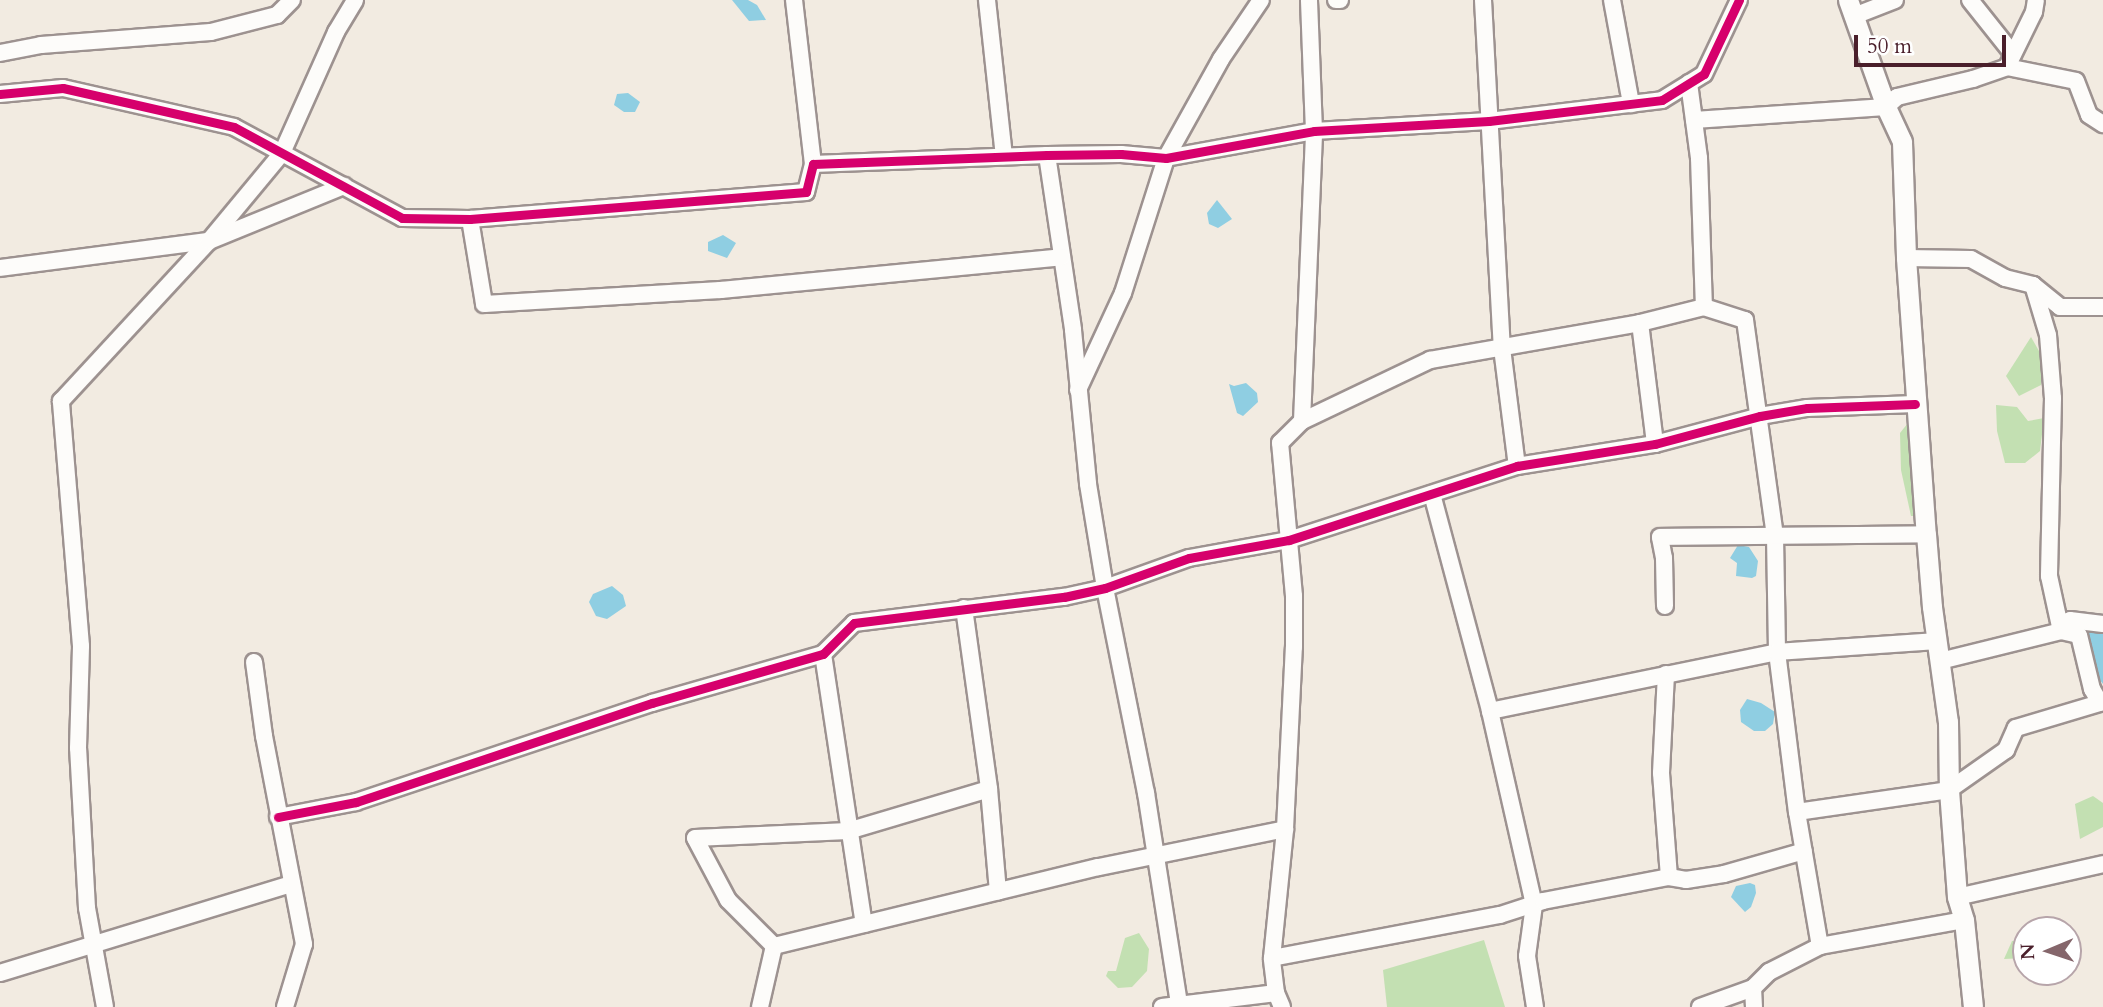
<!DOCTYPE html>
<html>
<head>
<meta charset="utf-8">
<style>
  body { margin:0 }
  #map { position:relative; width:2103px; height:1007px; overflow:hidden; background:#f2ebe1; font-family:Cardo,serif }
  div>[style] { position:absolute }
  .green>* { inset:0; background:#c3e0b2 }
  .water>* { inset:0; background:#8fcee2 }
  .roads { filter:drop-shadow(2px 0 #9d9290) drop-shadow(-2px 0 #9d9290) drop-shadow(0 2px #9d9290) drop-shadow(0 -2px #9d9290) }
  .minor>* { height:16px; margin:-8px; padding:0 8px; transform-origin:8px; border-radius:8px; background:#fdfcfa }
  .tertiary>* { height:19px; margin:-9.5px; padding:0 9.5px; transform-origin:9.5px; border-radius:9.5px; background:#fdfcfa }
  .cycleway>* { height:9px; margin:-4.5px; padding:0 4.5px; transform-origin:4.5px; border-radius:4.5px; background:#d6006c }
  span { translate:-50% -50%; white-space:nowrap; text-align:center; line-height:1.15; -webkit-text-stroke:5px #fff; paint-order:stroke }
  .north { position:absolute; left:2012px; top:916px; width:70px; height:70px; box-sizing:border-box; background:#fff; border:2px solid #b7a5aa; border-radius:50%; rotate:268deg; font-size:19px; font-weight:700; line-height:28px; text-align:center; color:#4a1f2b }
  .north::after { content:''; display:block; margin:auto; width:24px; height:32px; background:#85666b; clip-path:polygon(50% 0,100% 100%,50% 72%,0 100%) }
  .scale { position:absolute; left:1854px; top:35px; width:152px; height:32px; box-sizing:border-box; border:4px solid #4a1f2b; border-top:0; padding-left:9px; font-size:21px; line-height:24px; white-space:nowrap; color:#4a1f2b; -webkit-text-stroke:5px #fff; paint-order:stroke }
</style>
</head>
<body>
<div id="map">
  <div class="green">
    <div style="clip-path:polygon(2031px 337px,2043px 358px,2041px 385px,2019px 396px,2006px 376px)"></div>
    <div style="clip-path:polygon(1996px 405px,2017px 407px,2028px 421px,2044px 418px,2040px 451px,2025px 463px,2005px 463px,1997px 431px)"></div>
    <div style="clip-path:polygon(1908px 423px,1927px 452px,1934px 516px,1911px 516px,1901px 470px,1900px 433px)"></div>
    <div style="clip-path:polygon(2093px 796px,2103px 803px,2103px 827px,2080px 839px,2075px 804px)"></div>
    <div style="clip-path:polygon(1139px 933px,1149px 949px,1147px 971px,1132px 987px,1118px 988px,1106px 976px,1108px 971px,1116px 971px,1125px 938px)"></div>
    <div style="clip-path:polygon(1484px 940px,1505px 1007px,1387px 1007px,1383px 970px)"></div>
    <div style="clip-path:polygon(2026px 940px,2026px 958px,2004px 959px,2012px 941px)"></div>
  </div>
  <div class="water">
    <div style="clip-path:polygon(732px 0,748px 0,757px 5px,766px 20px,749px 21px)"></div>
    <div style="clip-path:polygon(628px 93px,640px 102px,635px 112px,624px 112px,614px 105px,617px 94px)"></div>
    <div style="clip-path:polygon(1217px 200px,1232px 219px,1218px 228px,1209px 224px,1207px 213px)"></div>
    <div style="clip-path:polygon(723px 235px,736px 243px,727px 258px,708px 251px,708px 242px)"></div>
    <div style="clip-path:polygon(1246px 383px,1257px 393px,1258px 402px,1243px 416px,1237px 413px,1229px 384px,1234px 386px)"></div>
    <div style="clip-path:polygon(1738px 545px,1749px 547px,1758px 561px,1756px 576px,1752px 578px,1736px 576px,1737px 563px,1730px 558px)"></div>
    <div style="clip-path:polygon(612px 586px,623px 595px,626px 606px,607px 619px,596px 616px,589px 602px,593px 594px)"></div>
    <div style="clip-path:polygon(2103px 623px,2103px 684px,2090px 668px,2069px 625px)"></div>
    <div style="clip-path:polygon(1747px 699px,1761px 703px,1775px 712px,1773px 724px,1765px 731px,1754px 731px,1741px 722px,1740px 710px)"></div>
    <div style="clip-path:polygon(1750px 883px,1755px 885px,1756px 893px,1751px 907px,1745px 912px,1731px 897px,1736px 886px)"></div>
  </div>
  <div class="roads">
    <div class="minor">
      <div style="left:794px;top:0;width:165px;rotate:83.4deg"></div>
      <div style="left:987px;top:0;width:157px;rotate:83.8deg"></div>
      <div style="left:1336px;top:0;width:4px"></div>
      <div style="left:1483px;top:0;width:349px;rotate:86.9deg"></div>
      <div style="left:1502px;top:348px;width:119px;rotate:82.8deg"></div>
      <div style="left:1612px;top:0;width:106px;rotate:79.6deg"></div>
      <div style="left:1970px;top:0;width:69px;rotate:51.5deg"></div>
      <div style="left:1854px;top:16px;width:44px;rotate:-21.3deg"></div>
      <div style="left:0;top:53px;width:42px;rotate:-11deg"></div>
      <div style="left:41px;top:45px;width:170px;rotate:-4.4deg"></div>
      <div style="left:211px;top:32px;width:68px;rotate:-14.4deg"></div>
      <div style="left:277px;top:15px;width:21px;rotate:-45deg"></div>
      <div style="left:2007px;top:67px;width:61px;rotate:-63.9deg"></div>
      <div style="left:2034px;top:12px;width:12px;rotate:-81deg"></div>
      <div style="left:1689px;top:83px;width:76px;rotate:82.4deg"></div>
      <div style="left:1699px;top:158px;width:149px;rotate:88.1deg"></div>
      <div style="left:0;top:94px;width:63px;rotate:-5.4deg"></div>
      <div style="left:63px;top:88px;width:175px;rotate:12.8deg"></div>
      <div style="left:234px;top:127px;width:191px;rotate:28.4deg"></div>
      <div style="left:402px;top:218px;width:68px;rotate:0.8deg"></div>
      <div style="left:470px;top:219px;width:337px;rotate:-4.6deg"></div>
      <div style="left:806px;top:192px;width:29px;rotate:-76deg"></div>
      <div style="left:813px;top:164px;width:234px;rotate:-2.2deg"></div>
      <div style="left:1047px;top:155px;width:74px;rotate:-0.8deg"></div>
      <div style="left:1121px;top:154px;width:45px;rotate:5.1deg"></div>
      <div style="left:1166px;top:158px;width:150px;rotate:-10.3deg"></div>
      <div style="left:1314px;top:131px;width:175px;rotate:-3.3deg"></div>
      <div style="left:1489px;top:121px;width:174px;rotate:-6.9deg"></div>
      <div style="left:1662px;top:100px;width:49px;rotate:-31.8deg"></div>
      <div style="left:1704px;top:74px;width:82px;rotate:-64.7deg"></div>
      <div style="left:1694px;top:120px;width:192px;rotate:-3.9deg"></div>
      <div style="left:1886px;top:107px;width:15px;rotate:-42deg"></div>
      <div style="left:1897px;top:97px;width:78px;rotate:-13.3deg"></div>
      <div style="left:1973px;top:79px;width:36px;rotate:-19deg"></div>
      <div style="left:2007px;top:67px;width:70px;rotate:11.5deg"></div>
      <div style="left:2076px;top:81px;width:36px;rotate:69deg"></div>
      <div style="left:2089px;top:115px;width:17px;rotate:33deg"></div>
      <div style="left:1047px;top:155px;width:177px;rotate:81.5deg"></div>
      <div style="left:1073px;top:330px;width:155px;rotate:84.4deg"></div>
      <div style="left:1088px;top:484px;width:105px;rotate:80.7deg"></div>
      <div style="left:1105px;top:588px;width:209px;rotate:78.7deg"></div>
      <div style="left:1146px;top:793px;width:214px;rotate:81.1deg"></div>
      <div style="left:470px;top:219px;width:86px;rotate:80.6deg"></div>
      <div style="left:484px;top:304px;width:237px;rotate:-3.4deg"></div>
      <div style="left:721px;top:290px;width:342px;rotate:-5.5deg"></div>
      <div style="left:1906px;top:258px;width:65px;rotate:0.9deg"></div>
      <div style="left:1971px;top:259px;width:39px;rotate:29deg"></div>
      <div style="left:2005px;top:278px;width:29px;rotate:14deg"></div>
      <div style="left:2033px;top:285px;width:35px;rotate:39deg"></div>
      <div style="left:2060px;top:307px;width:43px"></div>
      <div style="left:0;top:268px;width:211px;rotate:-7.4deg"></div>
      <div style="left:209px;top:241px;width:114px;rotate:-50.3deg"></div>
      <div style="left:282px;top:153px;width:133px;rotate:-65.9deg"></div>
      <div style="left:336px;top:32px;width:37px;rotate:-59deg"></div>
      <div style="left:2033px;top:285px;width:52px;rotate:73.3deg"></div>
      <div style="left:2048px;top:335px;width:63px;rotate:85.5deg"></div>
      <div style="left:2053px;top:398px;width:178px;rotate:91.3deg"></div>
      <div style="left:2049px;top:576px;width:56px;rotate:77.7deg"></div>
      <div style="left:2061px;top:631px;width:18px;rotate:13deg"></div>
      <div style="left:2079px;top:635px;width:56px;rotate:76.5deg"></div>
      <div style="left:2092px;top:689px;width:16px;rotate:60deg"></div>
      <div style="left:1640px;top:323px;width:122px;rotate:82.9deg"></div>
      <div style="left:1078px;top:390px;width:107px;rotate:-65.1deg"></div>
      <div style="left:1123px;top:293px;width:142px;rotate:-72.3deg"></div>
      <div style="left:1166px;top:158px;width:113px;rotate:-60.9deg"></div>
      <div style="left:1221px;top:59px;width:71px;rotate:-55.9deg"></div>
      <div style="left:1302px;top:421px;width:142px;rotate:-25.5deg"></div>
      <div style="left:1430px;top:360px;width:213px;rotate:-10deg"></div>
      <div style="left:1640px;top:323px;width:66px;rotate:-14deg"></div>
      <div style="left:1704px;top:307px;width:43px;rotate:17.6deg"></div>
      <div style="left:1745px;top:320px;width:218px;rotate:82.1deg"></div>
      <div style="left:1775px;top:536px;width:116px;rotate:89deg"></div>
      <div style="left:1777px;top:652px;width:161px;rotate:82.9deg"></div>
      <div style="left:1797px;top:812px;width:136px;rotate:80.3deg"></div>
      <div style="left:1432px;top:494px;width:225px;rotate:75deg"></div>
      <div style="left:1490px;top:711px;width:199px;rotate:77.2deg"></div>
      <div style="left:1534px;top:905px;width:51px;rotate:97.8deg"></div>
      <div style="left:1527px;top:956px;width:52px;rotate:81.1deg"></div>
      <div style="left:1665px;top:606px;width:48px;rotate:-91.2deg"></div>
      <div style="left:1664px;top:558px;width:21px;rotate:-101deg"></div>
      <div style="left:1660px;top:537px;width:266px;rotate:-0.6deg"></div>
      <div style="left:964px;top:608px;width:183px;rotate:82.1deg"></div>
      <div style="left:989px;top:789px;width:103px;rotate:85deg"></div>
      <div style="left:823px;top:654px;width:273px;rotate:81.4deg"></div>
      <div style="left:1940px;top:661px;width:125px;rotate:-13.9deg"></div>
      <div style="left:2061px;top:631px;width:14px;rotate:-51deg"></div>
      <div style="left:2070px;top:620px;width:33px;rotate:7deg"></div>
      <div style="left:254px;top:662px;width:75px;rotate:82.3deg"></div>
      <div style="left:264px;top:736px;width:212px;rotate:79.1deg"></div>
      <div style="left:304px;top:944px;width:66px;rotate:106.8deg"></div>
      <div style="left:1666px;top:674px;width:99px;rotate:92.9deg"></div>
      <div style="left:1661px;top:773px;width:104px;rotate:85.6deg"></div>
      <div style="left:1669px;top:877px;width:17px;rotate:10deg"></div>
      <div style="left:1686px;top:880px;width:38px;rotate:-9deg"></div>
      <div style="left:1724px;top:874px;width:83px;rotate:-16deg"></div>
      <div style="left:1490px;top:711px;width:293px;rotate:-11.6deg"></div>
      <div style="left:1777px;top:652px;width:160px;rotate:-3.9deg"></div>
      <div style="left:1797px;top:812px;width:154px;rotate:-8.2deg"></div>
      <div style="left:1949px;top:790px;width:70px;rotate:-35.1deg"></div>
      <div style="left:2006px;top:750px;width:24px;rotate:-66deg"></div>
      <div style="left:2016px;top:728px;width:91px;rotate:-16.6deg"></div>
      <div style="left:278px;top:817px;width:79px;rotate:-10.9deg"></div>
      <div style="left:356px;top:802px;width:312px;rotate:-18.5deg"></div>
      <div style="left:652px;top:703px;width:178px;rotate:-16deg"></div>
      <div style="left:823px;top:654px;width:44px;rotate:-45deg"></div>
      <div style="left:854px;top:623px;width:212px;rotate:-7.1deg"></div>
      <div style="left:1064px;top:597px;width:42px;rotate:-12.4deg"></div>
      <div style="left:1105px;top:588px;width:89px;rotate:-19.7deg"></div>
      <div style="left:1189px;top:558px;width:102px;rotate:-10.2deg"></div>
      <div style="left:1289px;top:540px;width:240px;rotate:-18deg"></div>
      <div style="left:1517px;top:466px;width:140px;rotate:-9.1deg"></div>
      <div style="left:1655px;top:444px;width:109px;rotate:-14.9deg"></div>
      <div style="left:1760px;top:416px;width:48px;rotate:-9.7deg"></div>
      <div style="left:1807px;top:408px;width:108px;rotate:-2.1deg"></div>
      <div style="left:1957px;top:897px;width:150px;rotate:-12.7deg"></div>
      <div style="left:774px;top:946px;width:334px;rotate:-13.7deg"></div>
      <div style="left:1099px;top:867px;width:190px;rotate:-11.5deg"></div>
      <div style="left:774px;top:946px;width:65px;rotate:-135deg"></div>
      <div style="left:728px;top:900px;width:70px;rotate:-118deg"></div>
      <div style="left:695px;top:838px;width:153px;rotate:-2.6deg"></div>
      <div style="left:848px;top:831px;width:147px;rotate:-16.6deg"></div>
      <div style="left:1272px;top:958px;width:232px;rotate:-10.7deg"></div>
      <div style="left:1500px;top:915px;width:45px;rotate:-18deg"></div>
      <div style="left:1543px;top:901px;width:128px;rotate:-10.8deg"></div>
      <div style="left:0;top:973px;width:304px;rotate:-17deg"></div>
      <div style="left:1753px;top:988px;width:19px;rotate:87deg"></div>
      <div style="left:105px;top:1007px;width:101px;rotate:-100.3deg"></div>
      <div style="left:87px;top:908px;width:160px;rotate:-93.2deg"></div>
      <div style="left:78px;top:748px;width:102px;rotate:-88.3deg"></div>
      <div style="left:81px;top:646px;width:246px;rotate:-94.7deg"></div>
      <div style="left:61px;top:401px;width:218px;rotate:-47.2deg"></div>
      <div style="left:209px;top:241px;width:146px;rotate:-22.2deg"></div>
      <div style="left:760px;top:1007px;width:63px;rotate:-77.1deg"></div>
      <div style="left:1162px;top:1007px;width:115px;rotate:-7deg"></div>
      <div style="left:1282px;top:1007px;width:15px;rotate:-113deg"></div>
      <div style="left:1276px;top:993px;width:35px;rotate:-97deg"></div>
      <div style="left:1272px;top:958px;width:130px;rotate:-84.2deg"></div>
      <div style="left:1285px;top:829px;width:182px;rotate:-87.2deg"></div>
      <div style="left:1294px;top:647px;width:51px;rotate:-90deg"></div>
      <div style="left:1294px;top:596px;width:154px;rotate:-95.2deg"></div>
      <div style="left:1280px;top:443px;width:31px;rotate:-45deg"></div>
      <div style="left:1302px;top:421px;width:290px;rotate:-87.6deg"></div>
      <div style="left:1314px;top:131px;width:131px;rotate:-92.2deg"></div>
      <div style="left:1700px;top:1007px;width:56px;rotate:-19.7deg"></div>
      <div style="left:1753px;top:988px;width:23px;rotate:-45deg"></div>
      <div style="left:1769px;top:972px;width:57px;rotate:-27deg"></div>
      <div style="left:1820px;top:946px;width:146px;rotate:-10.2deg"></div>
    </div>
    <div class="tertiary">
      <div style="left:1848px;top:0;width:114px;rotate:70.4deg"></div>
      <div style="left:1886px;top:107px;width:38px;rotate:65deg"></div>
      <div style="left:1902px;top:142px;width:116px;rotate:88deg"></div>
      <div style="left:1906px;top:258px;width:277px;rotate:85.9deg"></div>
      <div style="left:1926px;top:534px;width:73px;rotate:85.3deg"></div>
      <div style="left:1932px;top:607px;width:116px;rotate:82.1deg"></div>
      <div style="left:1948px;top:722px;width:68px;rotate:89.2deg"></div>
      <div style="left:1949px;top:790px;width:107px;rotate:85.7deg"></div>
      <div style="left:1957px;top:897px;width:24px;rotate:73deg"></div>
      <div style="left:1964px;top:920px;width:87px;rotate:84.1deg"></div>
    </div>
  </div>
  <div class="cycleway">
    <div style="left:0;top:94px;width:63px;rotate:-5.4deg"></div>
    <div style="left:63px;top:88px;width:175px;rotate:12.8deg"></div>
    <div style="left:234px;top:127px;width:191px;rotate:28.4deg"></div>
    <div style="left:402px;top:218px;width:68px;rotate:0.8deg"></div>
    <div style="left:470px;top:219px;width:337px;rotate:-4.6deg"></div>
    <div style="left:806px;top:192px;width:29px;rotate:-76deg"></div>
    <div style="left:813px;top:164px;width:234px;rotate:-2.2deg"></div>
    <div style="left:1047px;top:155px;width:74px;rotate:-0.8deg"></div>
    <div style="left:1121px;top:154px;width:45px;rotate:5.1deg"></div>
    <div style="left:1166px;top:158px;width:150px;rotate:-10.3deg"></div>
    <div style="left:1314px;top:131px;width:175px;rotate:-3.3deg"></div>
    <div style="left:1489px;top:121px;width:174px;rotate:-6.9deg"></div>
    <div style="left:1662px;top:100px;width:49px;rotate:-31.8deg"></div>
    <div style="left:1704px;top:74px;width:82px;rotate:-64.7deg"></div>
    <div style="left:278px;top:817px;width:79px;rotate:-10.9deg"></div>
    <div style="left:356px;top:802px;width:312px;rotate:-18.5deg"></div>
    <div style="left:652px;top:703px;width:178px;rotate:-16deg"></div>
    <div style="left:823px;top:654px;width:44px;rotate:-45deg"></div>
    <div style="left:854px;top:623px;width:212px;rotate:-7.1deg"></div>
    <div style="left:1064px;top:597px;width:42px;rotate:-12.4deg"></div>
    <div style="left:1105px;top:588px;width:89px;rotate:-19.7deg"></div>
    <div style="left:1189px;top:558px;width:102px;rotate:-10.2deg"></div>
    <div style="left:1289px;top:540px;width:240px;rotate:-18deg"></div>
    <div style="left:1517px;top:466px;width:140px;rotate:-9.1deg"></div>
    <div style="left:1655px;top:444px;width:109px;rotate:-14.9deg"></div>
    <div style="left:1760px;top:416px;width:48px;rotate:-9.7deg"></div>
    <div style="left:1807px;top:408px;width:108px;rotate:-2.1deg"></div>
  </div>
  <div class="north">N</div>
  <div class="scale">50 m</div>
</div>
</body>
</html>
